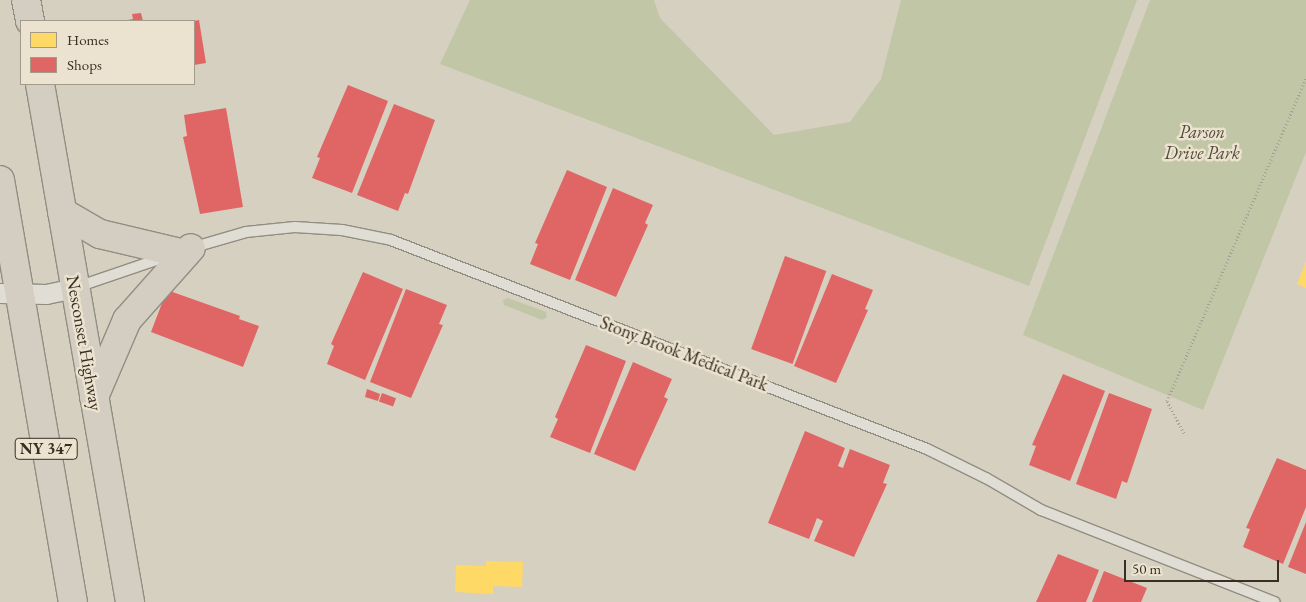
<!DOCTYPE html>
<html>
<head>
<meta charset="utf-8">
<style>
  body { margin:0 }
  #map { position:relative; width:1306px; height:602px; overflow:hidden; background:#d6d0c0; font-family:"EB Garamond",serif }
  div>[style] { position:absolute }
  .green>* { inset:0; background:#c1c6a6 }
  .homes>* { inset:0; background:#ffd966 }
  .shops>* { inset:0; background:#e06666; transform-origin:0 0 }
  .path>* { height:3px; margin-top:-1.5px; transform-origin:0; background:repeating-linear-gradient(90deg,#a5a099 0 1px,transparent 0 3.5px) }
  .roads { filter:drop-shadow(1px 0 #928d82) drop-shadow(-1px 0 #928d82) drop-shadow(0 1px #928d82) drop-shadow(0 -1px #928d82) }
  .lane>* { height:10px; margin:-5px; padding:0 5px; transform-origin:5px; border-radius:5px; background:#e0ddd5 }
  .street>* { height:19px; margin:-9.5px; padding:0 9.5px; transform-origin:9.5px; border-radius:9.5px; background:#e0ddd5 }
  .highway>* { height:28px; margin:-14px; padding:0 14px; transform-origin:14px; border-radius:14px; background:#d4cdc1 }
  span { translate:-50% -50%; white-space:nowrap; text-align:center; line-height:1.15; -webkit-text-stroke:5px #ebe3d0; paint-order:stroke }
  .shield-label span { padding:1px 4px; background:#ebe3d0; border:1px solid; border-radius:4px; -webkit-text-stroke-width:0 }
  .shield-label { font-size:16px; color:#3a2d22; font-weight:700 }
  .park-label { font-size:18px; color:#514a38; font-style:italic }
  .street-label { font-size:18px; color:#3a2d22 }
  .legend { position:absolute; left:20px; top:20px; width:175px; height:65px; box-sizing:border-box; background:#ebe3d0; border:1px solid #a49a8a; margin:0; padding:6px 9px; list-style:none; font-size:15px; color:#3a2d22 }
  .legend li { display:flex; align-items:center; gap:10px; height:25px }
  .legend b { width:25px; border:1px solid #a49a8a }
  .scale { position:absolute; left:1124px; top:560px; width:155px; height:22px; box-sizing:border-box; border:2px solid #3a2d22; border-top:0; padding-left:6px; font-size:15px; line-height:18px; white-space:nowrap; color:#3a2d22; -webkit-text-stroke:4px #ebe3d0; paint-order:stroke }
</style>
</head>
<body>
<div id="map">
  <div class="green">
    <div style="clip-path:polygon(470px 0,654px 0,660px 18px,774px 135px,850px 122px,881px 79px,901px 0,1137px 0,1029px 286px,440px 64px)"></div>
    <div style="clip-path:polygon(1150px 0,1306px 0,1306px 152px,1203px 410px,1023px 335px)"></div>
    <div style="clip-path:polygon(508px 298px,546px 312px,547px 317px,542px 320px,504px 305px,503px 300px)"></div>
  </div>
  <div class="homes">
    <div style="clip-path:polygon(1306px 262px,1306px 288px,1297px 284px)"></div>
    <div style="clip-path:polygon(486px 561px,523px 562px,522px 587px,493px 586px,493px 594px,455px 592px,456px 565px,486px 566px)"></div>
  </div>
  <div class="shops">
    <div style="clip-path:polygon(141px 13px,143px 21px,123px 21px,133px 19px,132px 14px)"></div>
    <div style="clip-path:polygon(199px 20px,206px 63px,194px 65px,194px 21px)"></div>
    <div style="clip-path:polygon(348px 85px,388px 101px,352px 193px,312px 178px,320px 158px,317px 157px)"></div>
    <div style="clip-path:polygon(394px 104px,435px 120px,408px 194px,405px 193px,398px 211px,357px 195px)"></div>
    <div style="clip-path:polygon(226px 108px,243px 207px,200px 214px,183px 137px,187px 136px,184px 115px)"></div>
    <div style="clip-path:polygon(567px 170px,607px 187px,570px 280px,530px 264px,538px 244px,535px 243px)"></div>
    <div style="clip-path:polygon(613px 188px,653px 205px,645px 223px,648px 225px,616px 297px,575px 280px)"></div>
    <div style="left:785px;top:256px;width:44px;height:99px;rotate:20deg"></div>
    <div style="clip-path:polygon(363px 272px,403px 289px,365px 380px,327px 364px,334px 346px,331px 344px)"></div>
    <div style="clip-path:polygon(832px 274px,873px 290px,865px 309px,868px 310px,836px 383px,794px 366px)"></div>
    <div style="clip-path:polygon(406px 289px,447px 305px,439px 324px,443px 325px,411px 398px,370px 382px)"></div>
    <div style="clip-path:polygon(167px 290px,240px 316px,239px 319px,259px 326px,243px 367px,151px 332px)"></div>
    <div style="clip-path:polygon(586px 345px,626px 361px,590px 453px,550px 437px,558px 419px,555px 417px)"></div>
    <div style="clip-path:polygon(633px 362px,672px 379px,664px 397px,668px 399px,635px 471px,594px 454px)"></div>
    <div style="clip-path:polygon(1063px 374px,1105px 391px,1070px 481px,1029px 465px,1036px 446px,1032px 445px)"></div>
    <div style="clip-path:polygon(367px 389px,380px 394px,378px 401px,365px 397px)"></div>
    <div style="left:382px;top:393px;width:15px;height:9px;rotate:20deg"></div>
    <div style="clip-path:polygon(1109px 393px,1152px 409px,1127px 483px,1122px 481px,1116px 499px,1076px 484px)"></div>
    <div style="clip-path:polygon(805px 431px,845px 448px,838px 466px,843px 468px,850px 449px,890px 465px,883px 483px,887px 484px,854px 557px,814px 541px,823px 521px,817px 518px,809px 539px,768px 523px)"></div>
    <div style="clip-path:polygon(1277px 458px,1306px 470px,1306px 507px,1283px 564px,1243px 547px,1250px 529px,1246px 528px)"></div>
    <div style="clip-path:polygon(1306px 522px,1306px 574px,1288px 567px)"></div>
    <div style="clip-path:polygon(1058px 554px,1099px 570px,1086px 602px,1036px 602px)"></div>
    <div style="clip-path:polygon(1104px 571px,1147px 588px,1141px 602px,1092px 602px)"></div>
  </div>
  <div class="path">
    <div style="left:1184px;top:433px;width:36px;rotate:-118deg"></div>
    <div style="left:1167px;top:401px;width:352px;rotate:-66.7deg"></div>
  </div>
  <div class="roads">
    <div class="lane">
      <div style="left:191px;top:248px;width:57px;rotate:-16.2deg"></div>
      <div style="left:246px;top:232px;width:49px;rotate:-5.8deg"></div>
      <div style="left:295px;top:227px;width:47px;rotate:3.7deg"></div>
      <div style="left:342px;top:230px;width:50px;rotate:11.5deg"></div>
      <div style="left:391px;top:240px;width:575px;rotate:21.3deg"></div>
      <div style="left:927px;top:449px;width:66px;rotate:26.2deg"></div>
      <div style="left:986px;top:478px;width:64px;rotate:30.2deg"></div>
      <div style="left:1041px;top:510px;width:251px;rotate:21.5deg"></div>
      <div style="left:77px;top:287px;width:93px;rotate:-18.8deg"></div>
    </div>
    <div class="street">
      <div style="left:0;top:293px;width:46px;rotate:1.2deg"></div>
      <div style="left:46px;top:294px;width:29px;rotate:-12deg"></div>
    </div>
    <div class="highway">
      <div style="left:26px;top:0;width:21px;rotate:79deg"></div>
      <div style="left:40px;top:84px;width:526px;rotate:80.14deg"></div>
      <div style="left:0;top:180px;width:428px;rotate:80.2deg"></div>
      <div style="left:62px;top:212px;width:44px;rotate:30.1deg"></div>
      <div style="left:100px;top:234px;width:79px;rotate:13.2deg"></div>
      <div style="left:94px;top:397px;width:84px;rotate:-66.8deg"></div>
      <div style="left:127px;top:320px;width:96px;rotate:-48.4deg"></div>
    </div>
  </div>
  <div class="shield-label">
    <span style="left:46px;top:449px">NY 347</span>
  </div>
  <div class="park-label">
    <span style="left:1202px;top:143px">Parson<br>Drive Park</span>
  </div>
  <div class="street-label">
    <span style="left:84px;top:343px;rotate:80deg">Nesconset Highway</span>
    <span style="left:684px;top:354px;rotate:21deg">Stony Brook Medical Park</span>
  </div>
  <ul class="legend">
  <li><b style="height:14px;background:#ffd966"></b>Homes</li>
  <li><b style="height:14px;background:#e06666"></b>Shops</li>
  </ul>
  <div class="scale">50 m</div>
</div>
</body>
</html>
